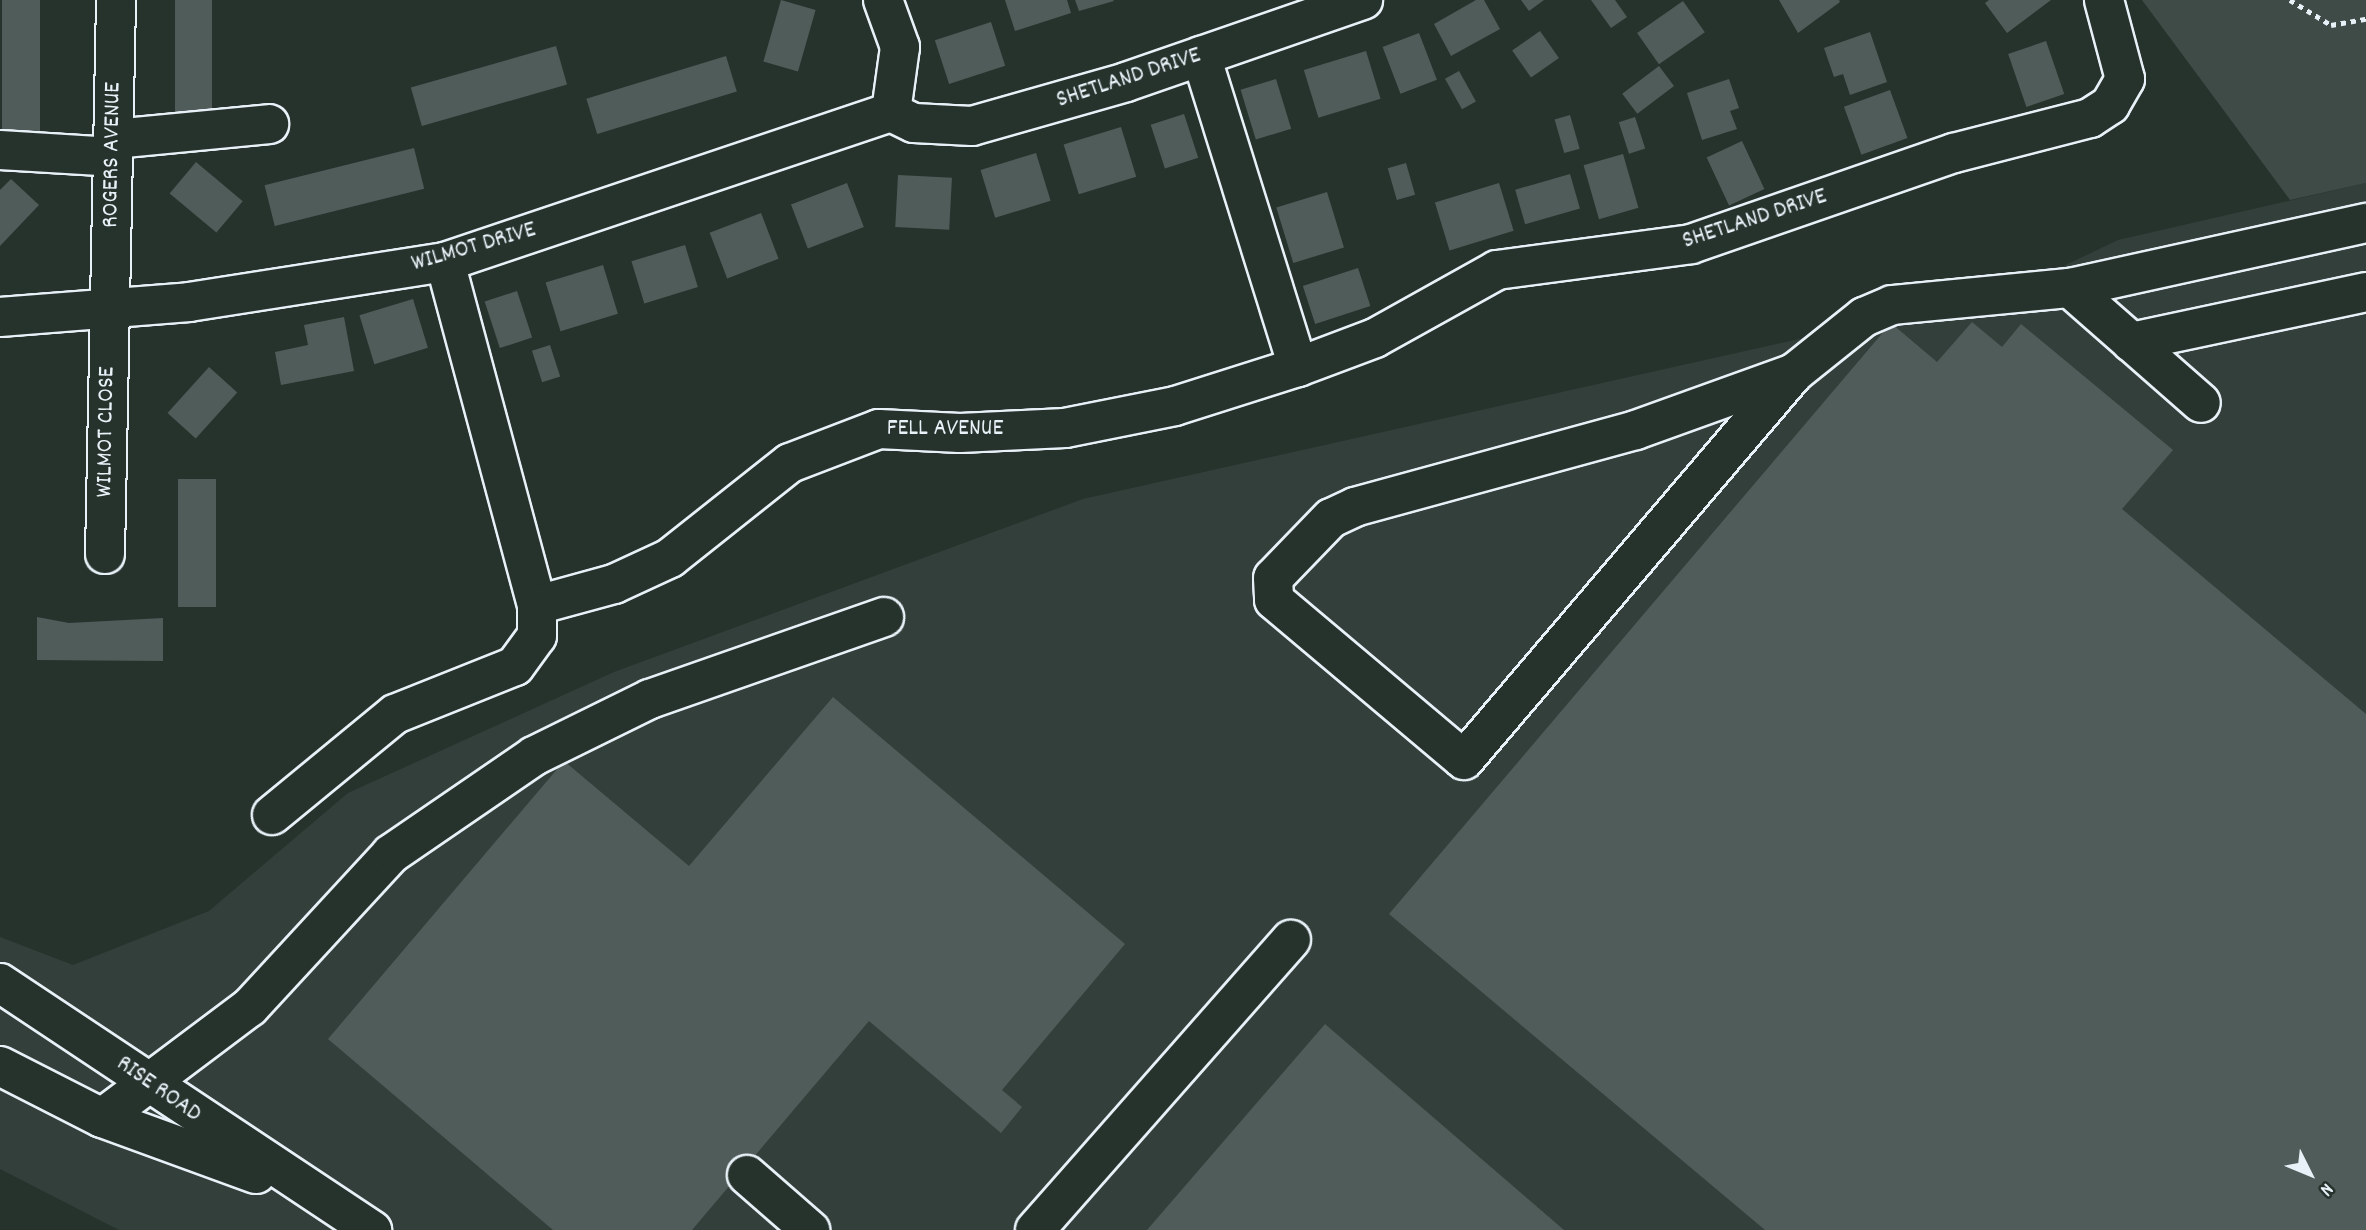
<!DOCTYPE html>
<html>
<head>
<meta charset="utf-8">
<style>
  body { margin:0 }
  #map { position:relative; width:2366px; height:1230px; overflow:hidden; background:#26332d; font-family:Dekko,sans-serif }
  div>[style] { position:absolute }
  .built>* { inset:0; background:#333f3a }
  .green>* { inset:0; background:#3e4b47 }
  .building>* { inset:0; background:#505c59; transform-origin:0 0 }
  .path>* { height:4.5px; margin-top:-2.25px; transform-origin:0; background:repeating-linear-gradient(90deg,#e8f1f8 0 5px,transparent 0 10px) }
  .roads { filter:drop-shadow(2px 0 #e8f1f8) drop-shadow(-2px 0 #e8f1f8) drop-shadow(0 2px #e8f1f8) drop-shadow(0 -2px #e8f1f8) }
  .minor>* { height:38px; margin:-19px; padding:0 19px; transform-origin:19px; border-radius:19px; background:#26332d }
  span { translate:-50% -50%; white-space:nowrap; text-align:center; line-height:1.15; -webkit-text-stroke:5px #26332d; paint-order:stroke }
  .street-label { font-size:24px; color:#e8f1f8 }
  .north { position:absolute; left:2275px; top:1139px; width:70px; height:70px; -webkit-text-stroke:5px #26332d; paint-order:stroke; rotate:133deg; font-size:19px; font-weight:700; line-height:28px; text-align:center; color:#e8f1f8 }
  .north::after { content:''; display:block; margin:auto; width:24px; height:32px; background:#e8f1f8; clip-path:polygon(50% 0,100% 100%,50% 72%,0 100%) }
</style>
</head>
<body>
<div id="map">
  <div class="built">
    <div style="clip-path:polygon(2366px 183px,2366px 1230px,119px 1230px,0 1169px,0 937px,73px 965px,209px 911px,348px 793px,614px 672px,1083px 499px,2009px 292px,2118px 240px)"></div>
  </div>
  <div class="green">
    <div style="clip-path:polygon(2142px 0,2366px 0,2366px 183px,2290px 200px)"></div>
  </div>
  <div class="building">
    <div style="left:2px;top:0;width:38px;height:133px"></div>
    <div style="left:175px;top:0;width:37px;height:114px"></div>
    <div style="left:781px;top:0;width:36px;height:64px;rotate:16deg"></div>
    <div style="clip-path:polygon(1005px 0,1067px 0,1071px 13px,1015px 31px)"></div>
    <div style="clip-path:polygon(1075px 0,1113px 0,1114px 1px,1079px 11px)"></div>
    <div style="clip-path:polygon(1476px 0,1484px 0,1500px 29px,1451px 56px,1434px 24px)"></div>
    <div style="clip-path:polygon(1521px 0,1544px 0,1529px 11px)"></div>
    <div style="clip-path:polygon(1591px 0,1615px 0,1627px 17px,1611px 28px)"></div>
    <div style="clip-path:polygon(1779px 0,1839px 0,1840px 2px,1798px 33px)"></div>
    <div style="clip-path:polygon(1989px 0,2051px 0,2007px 33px,1985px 3px)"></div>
    <div style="left:1683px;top:1px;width:38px;height:56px;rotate:55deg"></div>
    <div style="left:991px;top:22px;width:46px;height:59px;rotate:72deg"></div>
    <div style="left:1540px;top:31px;width:33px;height:34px;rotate:55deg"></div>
    <div style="clip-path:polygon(1870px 32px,1887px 82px,1850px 95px,1843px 74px,1834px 77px,1824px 48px)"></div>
    <div style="left:1419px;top:33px;width:50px;height:39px;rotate:69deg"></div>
    <div style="left:2046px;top:41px;width:56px;height:40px;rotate:71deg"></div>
    <div style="left:556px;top:46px;width:40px;height:151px;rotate:74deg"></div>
    <div style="left:1366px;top:51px;width:50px;height:65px;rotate:73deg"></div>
    <div style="left:726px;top:56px;width:37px;height:146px;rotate:73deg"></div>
    <div style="left:1659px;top:66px;width:25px;height:46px;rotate:53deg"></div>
    <div style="left:1459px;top:71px;width:35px;height:16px;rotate:61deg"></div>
    <div style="left:1276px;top:79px;width:52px;height:37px;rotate:73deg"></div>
    <div style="clip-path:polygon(1729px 79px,1739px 108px,1730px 111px,1737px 129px,1702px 140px,1687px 93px)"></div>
    <div style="left:1890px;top:90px;width:51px;height:49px;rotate:70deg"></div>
    <div style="left:1184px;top:114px;width:46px;height:35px;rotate:72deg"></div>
    <div style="left:1570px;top:115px;width:35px;height:16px;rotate:74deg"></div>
    <div style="left:1635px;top:117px;width:33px;height:17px;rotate:72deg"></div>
    <div style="left:1121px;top:127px;width:52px;height:60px;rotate:73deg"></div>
    <div style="left:1742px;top:141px;width:53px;height:39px;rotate:65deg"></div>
    <div style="left:414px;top:148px;width:42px;height:154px;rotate:76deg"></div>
    <div style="left:1036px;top:153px;width:50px;height:58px;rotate:73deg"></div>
    <div style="left:1623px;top:154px;width:56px;height:41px;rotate:74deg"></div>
    <div style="left:196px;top:162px;width:61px;height:41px;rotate:40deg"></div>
    <div style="left:1406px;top:163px;width:33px;height:19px;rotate:74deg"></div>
    <div style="left:1570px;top:174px;width:36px;height:57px;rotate:74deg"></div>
    <div style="left:898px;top:175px;width:54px;height:52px;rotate:3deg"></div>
    <div style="clip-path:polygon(11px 179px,39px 205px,0 246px,0 190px)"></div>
    <div style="left:847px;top:183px;width:47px;height:60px;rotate:69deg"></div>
    <div style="left:1499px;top:183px;width:50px;height:67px;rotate:73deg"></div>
    <div style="left:1327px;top:192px;width:58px;height:53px;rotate:73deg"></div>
    <div style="left:761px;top:213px;width:49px;height:55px;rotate:69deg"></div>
    <div style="left:685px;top:245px;width:44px;height:56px;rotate:73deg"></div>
    <div style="left:603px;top:265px;width:51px;height:60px;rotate:73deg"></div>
    <div style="left:1358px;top:268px;width:40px;height:58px;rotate:72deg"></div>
    <div style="left:517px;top:291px;width:49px;height:34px;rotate:72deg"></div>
    <div style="left:413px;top:299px;width:51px;height:56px;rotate:73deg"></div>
    <div style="clip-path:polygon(344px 317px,354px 371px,281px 385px,275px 352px,308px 345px,304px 325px)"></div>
    <div style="clip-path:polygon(1972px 322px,2002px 347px,2021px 324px,2173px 450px,2122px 509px,2366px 714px,2366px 1230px,1765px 1230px,1389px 914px,1891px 323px,1937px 362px)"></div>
    <div style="left:550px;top:345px;width:33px;height:19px;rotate:72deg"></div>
    <div style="left:209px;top:367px;width:38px;height:62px;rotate:42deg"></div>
    <div style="left:178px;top:479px;width:38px;height:128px"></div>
    <div style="clip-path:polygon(37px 617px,69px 623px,163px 618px,163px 661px,37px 660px)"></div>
    <div style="clip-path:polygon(833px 697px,1125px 944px,1002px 1090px,1022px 1107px,1001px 1133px,869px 1021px,692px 1230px,553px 1230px,328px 1039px,564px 761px,689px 866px)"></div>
    <div style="clip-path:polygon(1325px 1024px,1564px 1230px,1147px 1230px)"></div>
  </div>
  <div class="path">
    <div style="left:2290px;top:0;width:48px;rotate:31.4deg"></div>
    <div style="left:2331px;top:25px;width:36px;rotate:-10deg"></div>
  </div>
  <div class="roads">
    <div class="minor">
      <div style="left:883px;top:0;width:50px;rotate:70.1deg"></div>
      <div style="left:900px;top:47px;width:66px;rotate:97.9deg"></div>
      <div style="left:891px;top:112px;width:25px;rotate:26deg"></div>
      <div style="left:914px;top:123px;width:58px;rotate:3deg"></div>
      <div style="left:972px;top:126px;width:160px;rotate:-15.9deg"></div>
      <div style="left:1126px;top:82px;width:251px;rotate:-19.1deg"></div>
      <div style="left:114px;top:139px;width:156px;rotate:-5.5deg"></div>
      <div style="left:0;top:150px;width:113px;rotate:3.5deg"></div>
      <div style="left:445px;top:262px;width:355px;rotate:75deg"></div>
      <div style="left:537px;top:605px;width:80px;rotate:-15.3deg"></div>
      <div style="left:614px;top:584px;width:62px;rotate:-24.9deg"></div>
      <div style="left:670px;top:558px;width:153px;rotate:-38.4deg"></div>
      <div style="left:790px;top:463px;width:95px;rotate:-20.9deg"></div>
      <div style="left:879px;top:429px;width:81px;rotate:2.8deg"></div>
      <div style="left:960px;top:433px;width:105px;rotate:-2.7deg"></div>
      <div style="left:1065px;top:428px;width:112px;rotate:-11.3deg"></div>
      <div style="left:1175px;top:406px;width:129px;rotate:-17.6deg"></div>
      <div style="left:1298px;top:367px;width:326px;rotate:-107.3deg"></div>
      <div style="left:2070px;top:288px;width:174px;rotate:41.3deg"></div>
      <div style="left:0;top:317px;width:190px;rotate:-4.5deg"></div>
      <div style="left:189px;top:302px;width:259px;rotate:-8.9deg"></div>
      <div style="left:445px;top:262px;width:471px;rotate:-18.6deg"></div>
      <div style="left:2131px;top:342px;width:240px;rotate:-12deg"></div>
      <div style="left:1298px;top:367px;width:82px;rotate:-20.6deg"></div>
      <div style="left:1375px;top:338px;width:140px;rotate:-29.1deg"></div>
      <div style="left:1497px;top:270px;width:196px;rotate:-7.6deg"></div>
      <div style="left:1691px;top:244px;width:278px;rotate:-19.1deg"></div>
      <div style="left:1954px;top:153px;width:140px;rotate:-14.4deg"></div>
      <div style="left:2090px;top:118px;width:24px;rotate:-33deg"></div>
      <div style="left:2110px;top:105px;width:30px;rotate:-60deg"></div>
      <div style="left:2125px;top:79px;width:82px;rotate:-104.9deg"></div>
      <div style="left:1794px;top:373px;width:168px;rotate:160.2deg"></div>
      <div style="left:1636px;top:430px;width:291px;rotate:164.7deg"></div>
      <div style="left:1355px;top:507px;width:26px;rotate:155deg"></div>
      <div style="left:1331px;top:518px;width:83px;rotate:134deg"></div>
      <div style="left:1273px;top:578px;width:22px;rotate:87deg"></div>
      <div style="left:1274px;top:600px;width:248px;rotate:40.1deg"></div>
      <div style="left:1464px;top:760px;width:509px;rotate:-49.55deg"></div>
      <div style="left:1794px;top:373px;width:90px;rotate:-38.7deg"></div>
      <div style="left:1864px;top:317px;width:30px;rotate:-23deg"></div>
      <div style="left:1892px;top:305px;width:179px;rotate:-5.5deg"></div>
      <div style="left:2070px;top:288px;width:303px;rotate:-12.4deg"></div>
      <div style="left:105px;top:554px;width:554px;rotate:-88.86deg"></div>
      <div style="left:272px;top:815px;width:159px;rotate:-39.4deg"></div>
      <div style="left:395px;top:714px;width:129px;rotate:-21.8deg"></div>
      <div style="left:515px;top:666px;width:37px;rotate:-54deg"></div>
      <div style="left:537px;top:636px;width:31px;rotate:-90deg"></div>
      <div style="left:0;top:983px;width:447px;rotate:33.6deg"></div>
      <div style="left:0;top:1066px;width:114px;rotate:27deg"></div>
      <div style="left:102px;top:1118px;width:164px;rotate:20deg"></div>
      <div style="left:102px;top:1118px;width:185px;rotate:-36.9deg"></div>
      <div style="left:250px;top:1007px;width:208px;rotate:-47.3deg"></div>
      <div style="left:391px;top:854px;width:173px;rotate:-34.4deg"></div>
      <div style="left:534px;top:756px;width:129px;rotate:-26.2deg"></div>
      <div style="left:650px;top:699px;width:248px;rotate:-19.3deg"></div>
      <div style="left:747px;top:1175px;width:84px;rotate:41.1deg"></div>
      <div style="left:1035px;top:1230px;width:387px;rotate:-48.6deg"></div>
    </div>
  </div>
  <div class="street-label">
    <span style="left:1129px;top:79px;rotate:-18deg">SHETLAND DRIVE</span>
    <span style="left:113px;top:155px;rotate:-89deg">ROGERS AVENUE</span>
    <span style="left:1755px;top:220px;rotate:-18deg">SHETLAND DRIVE</span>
    <span style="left:474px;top:248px;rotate:-16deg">WILMOT DRIVE</span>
    <span style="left:945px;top:430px">FELL AVENUE</span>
    <span style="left:107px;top:432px;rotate:-89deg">WILMOT CLOSE</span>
    <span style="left:158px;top:1090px;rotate:35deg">RISE ROAD</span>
  </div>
  <div class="north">N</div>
</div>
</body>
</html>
